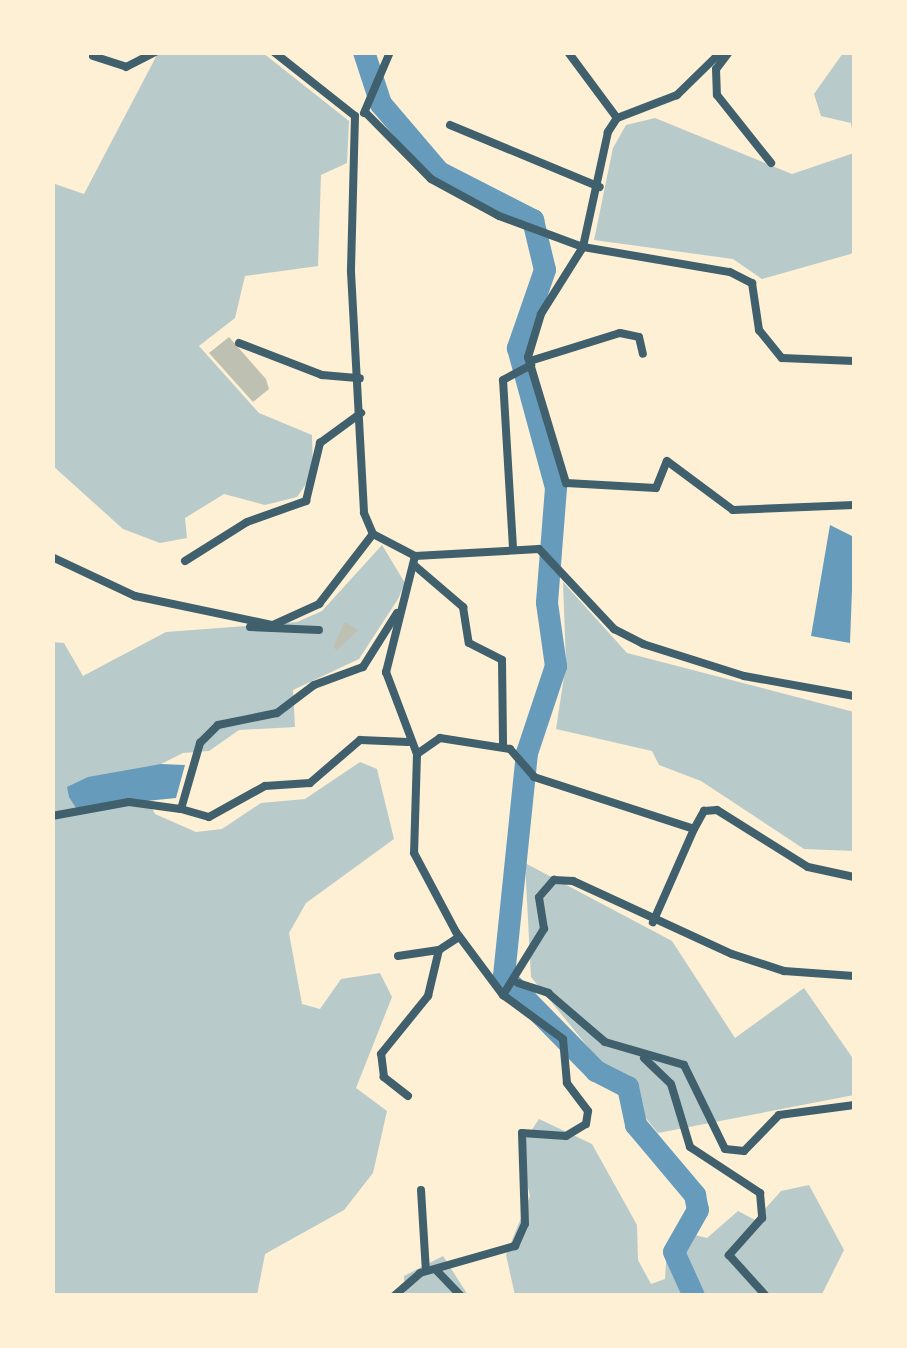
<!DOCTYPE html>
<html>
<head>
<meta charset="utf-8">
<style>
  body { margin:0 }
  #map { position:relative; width:907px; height:1348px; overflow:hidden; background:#fdf0d5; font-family:Quicksand,sans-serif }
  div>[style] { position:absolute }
  .green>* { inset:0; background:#b9caca }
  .water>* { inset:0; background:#669bbc }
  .river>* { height:22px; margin:-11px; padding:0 11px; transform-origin:11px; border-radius:11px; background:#669bbc }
  .building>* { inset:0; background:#bec0b2 }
  .minor>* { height:8px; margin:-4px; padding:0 4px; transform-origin:4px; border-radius:4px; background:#3f606c }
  span { translate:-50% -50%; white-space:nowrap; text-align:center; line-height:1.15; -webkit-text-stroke:8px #fdf0d5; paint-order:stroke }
  .frame { position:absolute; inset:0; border:55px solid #fdf0d5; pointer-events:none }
</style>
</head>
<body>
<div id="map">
  <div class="green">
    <div style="clip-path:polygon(158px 53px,263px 53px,349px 121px,347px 163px,321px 175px,318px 266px,245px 276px,235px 318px,199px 346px,259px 413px,312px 435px,313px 474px,297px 497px,265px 505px,224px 494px,185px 518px,187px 538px,160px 543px,123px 529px,53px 466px,52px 183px,84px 194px)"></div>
    <div style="clip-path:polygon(843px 53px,854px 53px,854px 143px,851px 123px,821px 116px,814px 94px)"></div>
    <div style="clip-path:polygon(655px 118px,792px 174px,854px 153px,854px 253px,762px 279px,733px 259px,594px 240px,613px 148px,626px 125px)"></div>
    <div style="clip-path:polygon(382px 545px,405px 583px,398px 599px,359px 659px,293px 690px,295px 727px,239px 730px,209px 751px,183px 753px,161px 764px,143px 792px,155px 814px,196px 832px,222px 829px,261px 803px,305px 799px,360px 762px,377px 769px,394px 839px,306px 903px,289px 933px,302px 1004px,320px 1009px,341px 979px,380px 973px,392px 997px,356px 1088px,387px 1111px,373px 1173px,344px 1210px,265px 1254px,257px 1295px,53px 1295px,52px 642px,64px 643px,83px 676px,166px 632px,297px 622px,322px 611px)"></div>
    <div style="clip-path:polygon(563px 582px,627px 653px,854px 712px,854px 851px,804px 849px,701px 781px,659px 765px,652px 751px,556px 729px,566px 664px)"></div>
    <div style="clip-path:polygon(525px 863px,672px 941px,735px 1038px,804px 988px,854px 1060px,854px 1095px,658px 1133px,531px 977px)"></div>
    <div style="clip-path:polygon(539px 1119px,592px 1144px,637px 1225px,638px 1260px,651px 1284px,665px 1279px,667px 1247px,687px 1233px,707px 1238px,738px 1211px,755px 1220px,781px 1191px,809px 1185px,844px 1250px,821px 1296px,515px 1295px,506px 1255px,530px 1196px,519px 1149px)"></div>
    <div style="clip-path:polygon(443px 1256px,468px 1295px,405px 1295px,404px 1276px)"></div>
  </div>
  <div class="water">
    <div style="clip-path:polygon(830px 525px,854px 537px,850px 643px,811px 636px)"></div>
    <div style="clip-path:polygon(161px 764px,185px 765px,176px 798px,76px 808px,69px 797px,67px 787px,88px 777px)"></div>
  </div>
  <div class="river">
    <div style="left:364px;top:52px;width:55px;rotate:71.9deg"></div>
    <div style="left:381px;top:104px;width:89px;rotate:49.5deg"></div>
    <div style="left:439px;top:172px;width:106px;rotate:27.1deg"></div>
    <div style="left:533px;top:220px;width:51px;rotate:76.5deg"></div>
    <div style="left:545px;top:270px;width:83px;rotate:109.1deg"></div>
    <div style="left:518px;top:348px;width:145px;rotate:74.8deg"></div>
    <div style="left:556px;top:488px;width:115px;rotate:94.5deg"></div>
    <div style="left:547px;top:603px;width:64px;rotate:81.9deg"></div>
    <div style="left:556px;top:666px;width:92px;rotate:108.4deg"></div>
    <div style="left:527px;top:753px;width:225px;rotate:95.9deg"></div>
    <div style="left:504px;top:977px;width:132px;rotate:45.6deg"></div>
    <div style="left:596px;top:1071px;width:36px;rotate:27deg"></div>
    <div style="left:628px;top:1087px;width:39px;rotate:78deg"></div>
    <div style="left:636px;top:1125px;width:92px;rotate:49.9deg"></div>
    <div style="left:695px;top:1195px;width:15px;rotate:79deg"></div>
    <div style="left:698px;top:1210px;width:48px;rotate:119.7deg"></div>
    <div style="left:674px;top:1252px;width:48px;rotate:65.6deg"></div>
  </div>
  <div class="building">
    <div style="clip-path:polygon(229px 337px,266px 379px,269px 389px,253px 402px,209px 353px)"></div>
    <div style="clip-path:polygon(345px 622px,358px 630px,337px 650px,333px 647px)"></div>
  </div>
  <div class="minor">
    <div style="left:274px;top:52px;width:103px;rotate:38.3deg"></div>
    <div style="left:568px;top:52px;width:82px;rotate:53.4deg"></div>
    <div style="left:721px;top:52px;width:62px;rotate:135.7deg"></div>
    <div style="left:677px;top:95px;width:64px;rotate:159deg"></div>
    <div style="left:617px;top:118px;width:17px;rotate:123deg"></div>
    <div style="left:608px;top:132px;width:118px;rotate:102.3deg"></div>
    <div style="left:583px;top:247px;width:79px;rotate:122.1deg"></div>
    <div style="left:541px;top:314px;width:45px;rotate:106.8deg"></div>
    <div style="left:528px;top:357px;width:132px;rotate:73.2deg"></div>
    <div style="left:566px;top:483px;width:90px;rotate:3.2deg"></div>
    <div style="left:656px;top:488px;width:29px;rotate:-68deg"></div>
    <div style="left:667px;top:461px;width:82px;rotate:36.6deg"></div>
    <div style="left:733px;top:510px;width:121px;rotate:-2.4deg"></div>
    <div style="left:729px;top:52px;width:21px;rotate:127deg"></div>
    <div style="left:716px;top:69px;width:26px;rotate:88deg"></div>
    <div style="left:717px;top:95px;width:87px;rotate:51.5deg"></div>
    <div style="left:93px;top:56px;width:35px;rotate:18deg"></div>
    <div style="left:126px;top:67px;width:33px;rotate:-27deg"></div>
    <div style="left:365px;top:112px;width:94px;rotate:45.4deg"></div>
    <div style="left:431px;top:179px;width:77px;rotate:28.6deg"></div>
    <div style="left:499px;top:216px;width:90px;rotate:20.3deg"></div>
    <div style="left:583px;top:247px;width:149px;rotate:9.7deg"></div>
    <div style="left:730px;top:272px;width:25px;rotate:27deg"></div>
    <div style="left:752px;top:283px;width:48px;rotate:81.5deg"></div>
    <div style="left:759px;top:330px;width:36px;rotate:51deg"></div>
    <div style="left:782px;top:358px;width:72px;rotate:2.4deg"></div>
    <div style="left:364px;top:113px;width:66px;rotate:-66.9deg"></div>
    <div style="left:355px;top:116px;width:156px;rotate:91.5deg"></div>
    <div style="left:351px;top:272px;width:241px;rotate:86.9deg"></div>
    <div style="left:364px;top:513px;width:23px;rotate:67deg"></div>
    <div style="left:373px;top:534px;width:47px;rotate:27.6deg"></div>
    <div style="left:415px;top:556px;width:120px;rotate:104deg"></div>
    <div style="left:386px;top:672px;width:88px;rotate:69.3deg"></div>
    <div style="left:417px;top:754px;width:99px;rotate:91.7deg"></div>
    <div style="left:414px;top:853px;width:89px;rotate:62deg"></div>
    <div style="left:456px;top:932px;width:79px;rotate:53.3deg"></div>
    <div style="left:503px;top:995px;width:78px;rotate:-58.2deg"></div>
    <div style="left:544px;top:929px;width:32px;rotate:-99deg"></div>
    <div style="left:539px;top:897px;width:23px;rotate:-49deg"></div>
    <div style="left:554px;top:880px;width:19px;rotate:3deg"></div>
    <div style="left:573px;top:881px;width:175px;rotate:24.7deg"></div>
    <div style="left:732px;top:954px;width:55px;rotate:18.1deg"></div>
    <div style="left:784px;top:971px;width:70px;rotate:4.1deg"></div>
    <div style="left:450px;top:125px;width:162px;rotate:22.5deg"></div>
    <div style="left:239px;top:343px;width:89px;rotate:21.1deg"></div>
    <div style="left:322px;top:375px;width:38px;rotate:5deg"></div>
    <div style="left:530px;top:361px;width:94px;rotate:-17.3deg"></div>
    <div style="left:620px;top:333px;width:19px;rotate:12deg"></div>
    <div style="left:639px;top:337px;width:17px;rotate:77deg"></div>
    <div style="left:513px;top:548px;width:168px;rotate:-93.4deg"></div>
    <div style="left:503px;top:380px;width:32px;rotate:-28deg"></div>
    <div style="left:415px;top:556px;width:124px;rotate:-3.2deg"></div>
    <div style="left:539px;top:549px;width:110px;rotate:46.8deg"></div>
    <div style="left:614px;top:629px;width:33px;rotate:27deg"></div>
    <div style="left:643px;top:644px;width:106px;rotate:17.6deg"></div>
    <div style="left:744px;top:676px;width:112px;rotate:10.3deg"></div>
    <div style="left:52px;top:557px;width:92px;rotate:25.2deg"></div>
    <div style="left:135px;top:596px;width:141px;rotate:11.9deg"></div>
    <div style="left:273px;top:625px;width:51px;rotate:-24.5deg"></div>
    <div style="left:319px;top:604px;width:88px;rotate:-52.4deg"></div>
    <div style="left:185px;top:561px;width:73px;rotate:-32.2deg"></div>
    <div style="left:247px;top:522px;width:63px;rotate:-19.6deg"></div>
    <div style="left:306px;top:501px;width:60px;rotate:-76.4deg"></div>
    <div style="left:320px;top:443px;width:51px;rotate:-36.2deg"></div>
    <div style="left:414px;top:565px;width:65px;rotate:40.6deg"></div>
    <div style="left:463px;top:607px;width:36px;rotate:81deg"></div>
    <div style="left:469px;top:643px;width:37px;rotate:27deg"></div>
    <div style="left:502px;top:660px;width:87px;rotate:89.3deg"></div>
    <div style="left:250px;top:627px;width:69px;rotate:2.5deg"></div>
    <div style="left:417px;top:754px;width:28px;rotate:-35deg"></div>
    <div style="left:440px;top:738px;width:71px;rotate:8.9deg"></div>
    <div style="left:510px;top:749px;width:37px;rotate:49deg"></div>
    <div style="left:534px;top:777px;width:168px;rotate:18deg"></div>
    <div style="left:694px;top:829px;width:102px;rotate:113.8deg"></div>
    <div style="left:181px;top:809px;width:29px;rotate:16deg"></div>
    <div style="left:209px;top:817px;width:64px;rotate:-29deg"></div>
    <div style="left:265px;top:786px;width:45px;rotate:-3.8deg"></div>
    <div style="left:310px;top:783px;width:66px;rotate:-40.7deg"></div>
    <div style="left:360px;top:740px;width:48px;rotate:2.4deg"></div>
    <div style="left:52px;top:816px;width:78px;rotate:-10.3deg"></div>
    <div style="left:129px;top:802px;width:52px;rotate:7.7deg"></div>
    <div style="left:181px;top:809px;width:69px;rotate:-73.9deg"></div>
    <div style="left:200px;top:743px;width:25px;rotate:-45deg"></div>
    <div style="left:218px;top:725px;width:60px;rotate:-11.5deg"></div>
    <div style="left:277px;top:713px;width:46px;rotate:-37.1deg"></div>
    <div style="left:314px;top:685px;width:52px;rotate:-20.2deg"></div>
    <div style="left:363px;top:667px;width:64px;rotate:-57.8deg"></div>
    <div style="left:694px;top:829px;width:21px;rotate:-61deg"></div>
    <div style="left:704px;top:811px;width:13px;rotate:-4deg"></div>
    <div style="left:717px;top:810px;width:107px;rotate:32.1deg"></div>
    <div style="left:808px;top:867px;width:47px;rotate:12.3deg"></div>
    <div style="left:398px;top:956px;width:41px;rotate:-8.3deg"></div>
    <div style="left:518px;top:983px;width:32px;rotate:18deg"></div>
    <div style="left:548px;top:993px;width:75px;rotate:40.7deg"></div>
    <div style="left:605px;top:1042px;width:82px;rotate:16.2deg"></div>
    <div style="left:684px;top:1065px;width:93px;rotate:64deg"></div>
    <div style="left:725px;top:1149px;width:19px;rotate:6deg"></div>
    <div style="left:744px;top:1151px;width:50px;rotate:-45.8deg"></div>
    <div style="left:779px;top:1115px;width:76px;rotate:-7.6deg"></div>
    <div style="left:644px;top:1058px;width:37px;rotate:44deg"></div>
    <div style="left:671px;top:1084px;width:66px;rotate:73.2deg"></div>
    <div style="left:690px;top:1147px;width:84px;rotate:33.3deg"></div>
    <div style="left:760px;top:1193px;width:25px;rotate:85deg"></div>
    <div style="left:762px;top:1218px;width:50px;rotate:131.7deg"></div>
    <div style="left:729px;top:1255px;width:55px;rotate:47.9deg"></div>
    <div style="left:408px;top:1096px;width:31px;rotate:-142deg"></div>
    <div style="left:384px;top:1077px;width:23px;rotate:-97deg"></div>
    <div style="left:381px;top:1054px;width:75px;rotate:-51deg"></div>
    <div style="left:428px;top:996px;width:47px;rotate:-76.6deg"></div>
    <div style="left:439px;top:950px;width:24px;rotate:-33deg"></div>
    <div style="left:421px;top:1190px;width:81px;rotate:86.5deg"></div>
    <div style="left:437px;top:1271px;width:35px;rotate:46deg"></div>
    <div style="left:394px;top:1296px;width:35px;rotate:-41deg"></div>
    <div style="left:420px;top:1273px;width:99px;rotate:-15.9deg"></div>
    <div style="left:515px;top:1246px;width:24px;rotate:-66deg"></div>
    <div style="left:525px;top:1224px;width:91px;rotate:-91.9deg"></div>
    <div style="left:522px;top:1133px;width:44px;rotate:3.9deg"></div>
    <div style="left:566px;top:1136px;width:23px;rotate:-31deg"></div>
    <div style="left:586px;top:1124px;width:13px;rotate:-81deg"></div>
    <div style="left:588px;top:1111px;width:35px;rotate:-127deg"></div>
    <div style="left:567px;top:1083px;width:44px;rotate:-95.2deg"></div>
    <div style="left:563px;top:1039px;width:74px;rotate:-143.7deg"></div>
  </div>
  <div class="frame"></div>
</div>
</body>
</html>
